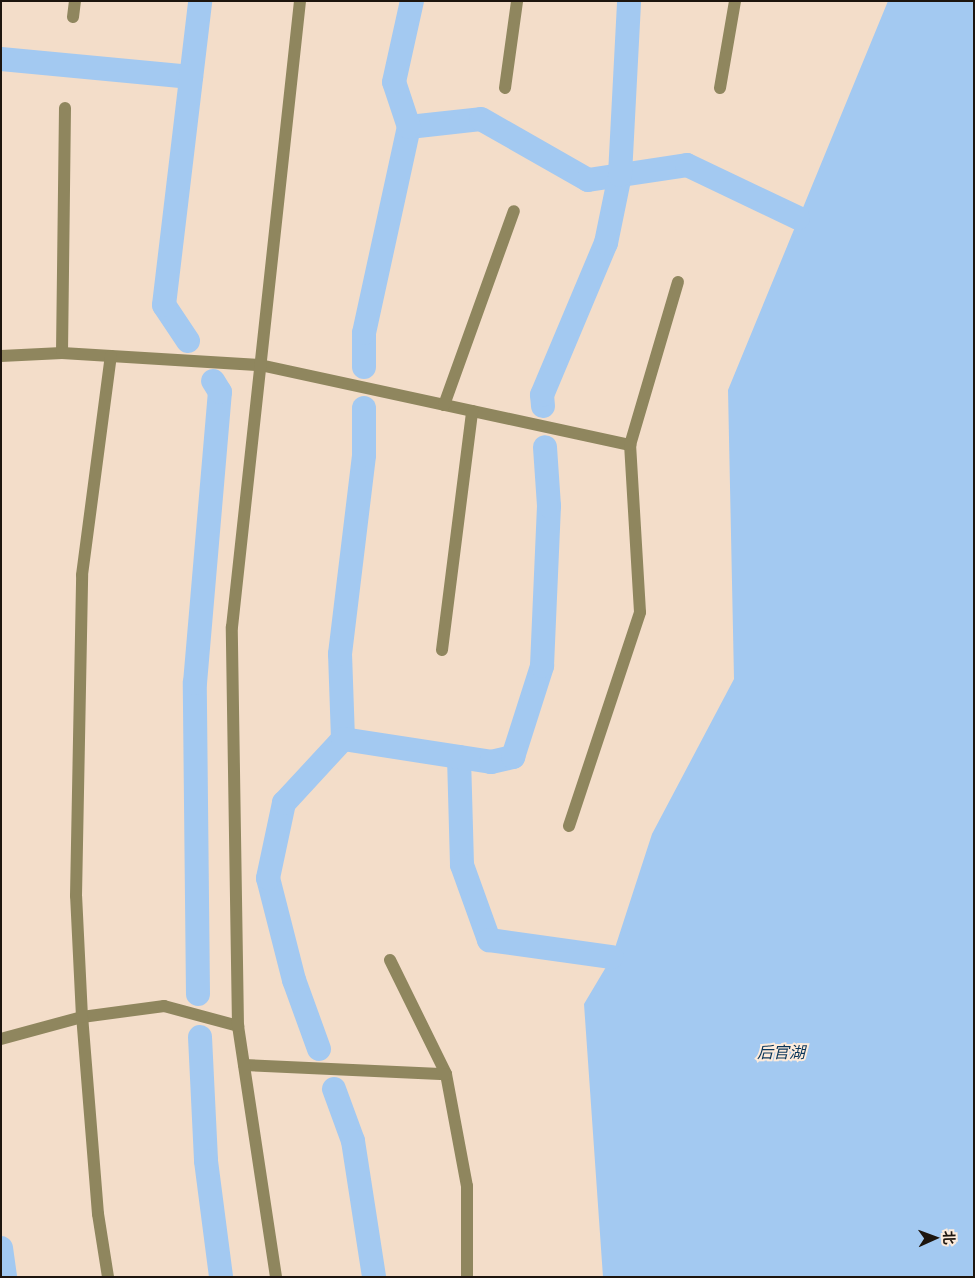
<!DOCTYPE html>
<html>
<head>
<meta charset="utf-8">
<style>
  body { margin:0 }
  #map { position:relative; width:975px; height:1278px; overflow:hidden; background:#f3ddc9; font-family:Literata,"Noto Sans SC",serif }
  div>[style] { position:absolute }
  .water>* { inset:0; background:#a3c9f1 }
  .canal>* { height:24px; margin:-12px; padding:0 12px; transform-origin:12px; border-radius:12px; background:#a3c9f1 }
  .street>* { height:12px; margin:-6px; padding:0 6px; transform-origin:6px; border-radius:6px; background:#8f865e }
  span { translate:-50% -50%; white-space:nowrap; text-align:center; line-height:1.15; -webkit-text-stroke:4px #fdebdb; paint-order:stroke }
  .water-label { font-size:16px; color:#093559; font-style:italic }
  .frame { position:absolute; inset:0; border:2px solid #1d150e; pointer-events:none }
  .north { position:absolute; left:910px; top:1213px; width:50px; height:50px; -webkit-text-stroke:4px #fdebdb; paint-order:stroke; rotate:88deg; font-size:14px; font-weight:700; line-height:20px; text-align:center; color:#1d150e }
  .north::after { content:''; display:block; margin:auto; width:18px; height:22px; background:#1d150e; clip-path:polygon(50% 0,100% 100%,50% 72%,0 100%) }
</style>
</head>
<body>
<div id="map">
  <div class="water">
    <div style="clip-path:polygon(888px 1px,974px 1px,974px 1277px,603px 1277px,584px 1004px,612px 957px,652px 834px,734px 679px,728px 390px)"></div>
  </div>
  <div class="canal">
    <div style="left:1px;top:59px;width:191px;rotate:5.4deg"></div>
    <div style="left:409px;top:127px;width:72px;rotate:-6.3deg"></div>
    <div style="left:481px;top:119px;width:123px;rotate:29.7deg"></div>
    <div style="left:588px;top:180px;width:100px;rotate:-8.6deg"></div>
    <div style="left:687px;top:165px;width:123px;rotate:25.5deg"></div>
    <div style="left:188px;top:341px;width:43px;rotate:-123.7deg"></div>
    <div style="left:164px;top:305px;width:306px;rotate:-83.2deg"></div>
    <div style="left:364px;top:367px;width:34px;rotate:-90deg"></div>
    <div style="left:364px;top:333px;width:211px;rotate:-77.7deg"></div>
    <div style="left:409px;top:127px;width:47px;rotate:-108.4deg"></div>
    <div style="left:394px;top:82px;width:83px;rotate:-77.5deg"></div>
    <div style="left:543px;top:406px;width:11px;rotate:-95deg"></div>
    <div style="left:542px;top:395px;width:165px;rotate:-67.2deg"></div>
    <div style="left:606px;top:243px;width:69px;rotate:-78.4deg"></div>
    <div style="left:620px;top:175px;width:174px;rotate:-87deg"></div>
    <div style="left:343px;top:739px;width:85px;rotate:-92deg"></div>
    <div style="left:340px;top:654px;width:200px;rotate:-83.1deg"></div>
    <div style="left:364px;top:455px;width:47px;rotate:-90deg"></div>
    <div style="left:459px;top:757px;width:108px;rotate:88.4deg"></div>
    <div style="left:462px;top:865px;width:80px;rotate:70.2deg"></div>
    <div style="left:489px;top:940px;width:124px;rotate:7.9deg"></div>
    <div style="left:198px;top:994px;width:311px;rotate:-90.6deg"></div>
    <div style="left:195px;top:683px;width:292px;rotate:-85.1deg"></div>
    <div style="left:220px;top:392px;width:13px;rotate:-122deg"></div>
    <div style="left:200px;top:1037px;width:124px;rotate:87.2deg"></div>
    <div style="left:206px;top:1161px;width:117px;rotate:82.6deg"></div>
    <div style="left:319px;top:1049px;width:73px;rotate:-109.9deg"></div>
    <div style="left:294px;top:980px;width:105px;rotate:-104.3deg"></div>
    <div style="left:268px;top:878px;width:77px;rotate:-78deg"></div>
    <div style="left:284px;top:803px;width:87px;rotate:-47.3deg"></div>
    <div style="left:343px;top:739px;width:150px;rotate:8.8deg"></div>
    <div style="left:491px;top:762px;width:23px;rotate:-13deg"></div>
    <div style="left:513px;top:757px;width:96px;rotate:-72.3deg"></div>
    <div style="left:542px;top:666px;width:160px;rotate:-87.5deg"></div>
    <div style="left:549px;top:506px;width:59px;rotate:-93.9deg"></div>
    <div style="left:334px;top:1089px;width:55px;rotate:69.9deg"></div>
    <div style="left:353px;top:1141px;width:138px;rotate:81.2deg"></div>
    <div style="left:1px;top:1248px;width:29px;rotate:82deg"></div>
  </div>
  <div class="street">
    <div style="left:73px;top:17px;width:16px;rotate:-83deg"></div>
    <div style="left:505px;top:88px;width:88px;rotate:-82.1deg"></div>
    <div style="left:720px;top:88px;width:88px;rotate:-80.2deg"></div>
    <div style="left:62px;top:353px;width:245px;rotate:-89.3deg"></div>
    <div style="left:1px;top:356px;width:61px;rotate:-2.8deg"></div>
    <div style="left:62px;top:353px;width:198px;rotate:3.5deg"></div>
    <div style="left:260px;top:365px;width:379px;rotate:12.2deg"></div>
    <div style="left:444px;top:405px;width:206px;rotate:-70.2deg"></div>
    <div style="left:442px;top:650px;width:241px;rotate:-82.8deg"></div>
    <div style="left:569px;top:826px;width:225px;rotate:-71.6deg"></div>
    <div style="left:640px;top:612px;width:167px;rotate:-93.4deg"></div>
    <div style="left:630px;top:445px;width:170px;rotate:-73.6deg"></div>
    <div style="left:390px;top:960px;width:127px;rotate:63.8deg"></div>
    <div style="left:446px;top:1074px;width:114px;rotate:79.4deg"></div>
    <div style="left:467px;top:1186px;width:91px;rotate:90deg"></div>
    <div style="left:1px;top:1039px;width:84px;rotate:-15.2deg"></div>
    <div style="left:82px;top:1017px;width:83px;rotate:-7.6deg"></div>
    <div style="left:164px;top:1006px;width:77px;rotate:15.1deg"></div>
    <div style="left:244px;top:1065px;width:202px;rotate:2.6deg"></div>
    <div style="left:108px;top:1277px;width:64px;rotate:-99deg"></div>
    <div style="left:98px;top:1214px;width:198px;rotate:-94.6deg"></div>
    <div style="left:82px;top:1017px;width:121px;rotate:-92.8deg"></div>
    <div style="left:76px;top:896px;width:321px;rotate:-88.9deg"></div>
    <div style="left:82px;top:575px;width:221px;rotate:-82.5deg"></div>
    <div style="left:276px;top:1277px;width:254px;rotate:-98.6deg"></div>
    <div style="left:238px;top:1026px;width:399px;rotate:-90.9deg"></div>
    <div style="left:232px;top:627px;width:630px;rotate:-83.8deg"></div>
  </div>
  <div class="water-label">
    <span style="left:781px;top:1051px">后官湖</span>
  </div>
  <div class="frame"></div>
  <div class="north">北</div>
</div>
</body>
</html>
